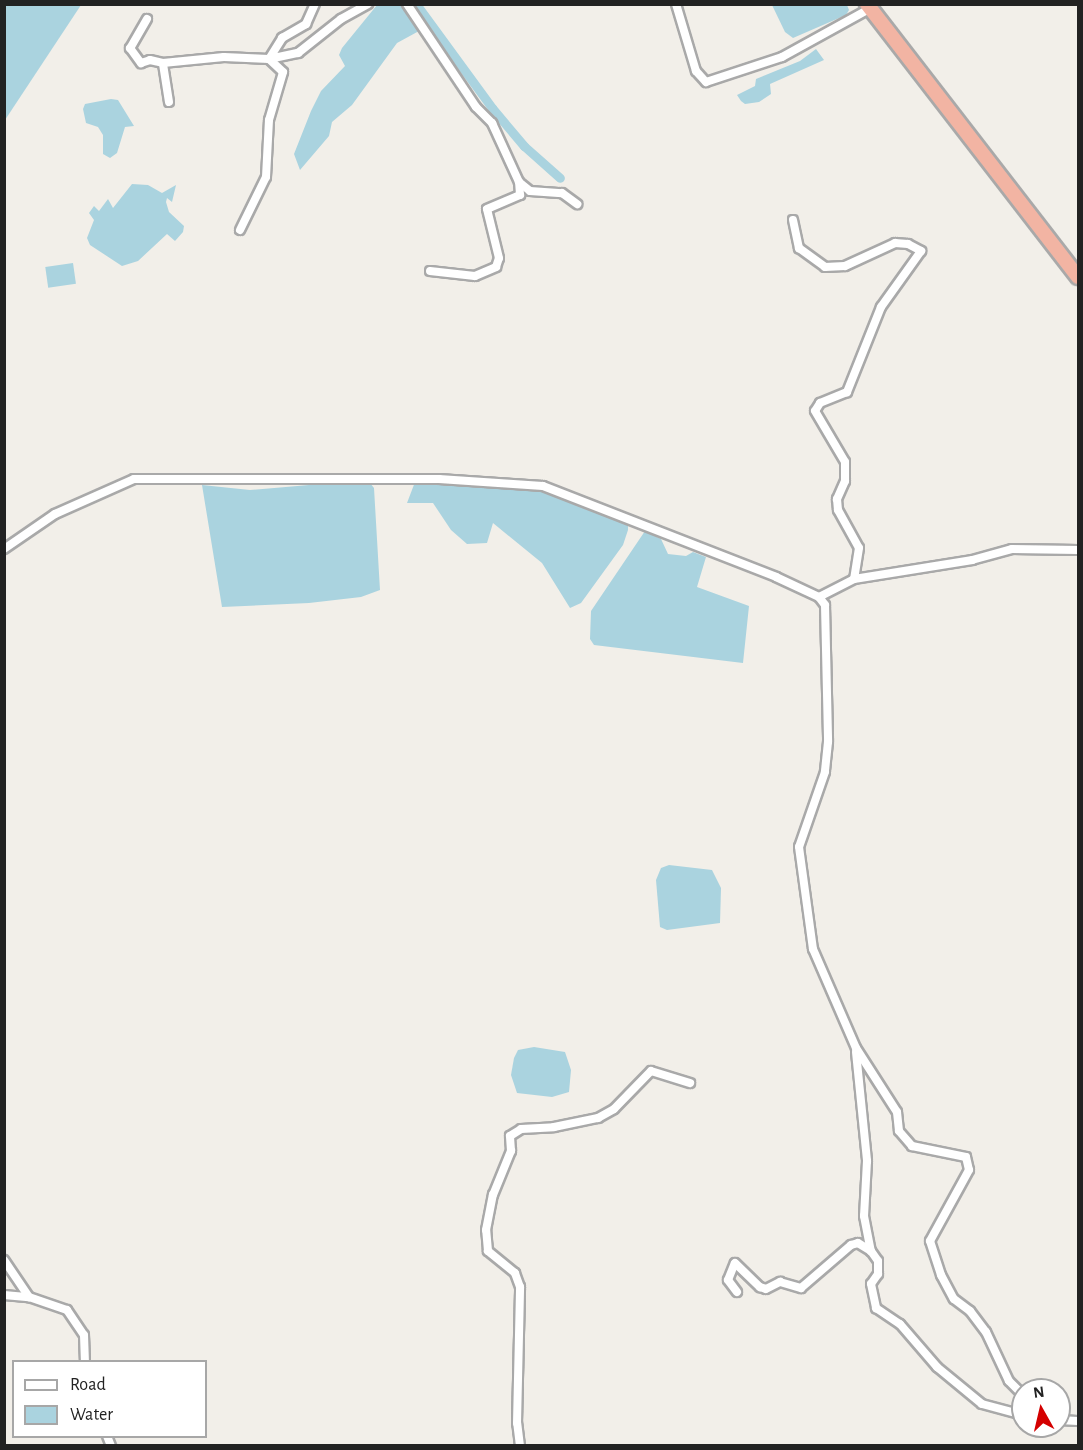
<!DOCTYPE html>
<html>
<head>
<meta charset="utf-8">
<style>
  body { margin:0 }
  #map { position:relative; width:1083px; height:1450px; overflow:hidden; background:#f2efe9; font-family:"Alegreya Sans",sans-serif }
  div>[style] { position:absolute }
  .water>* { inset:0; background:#aad3df; transform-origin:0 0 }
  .canal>* { height:9px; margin:-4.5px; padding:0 4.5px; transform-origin:4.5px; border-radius:4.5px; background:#aad3df }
  .roads { filter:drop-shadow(2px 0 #a9a9a9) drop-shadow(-2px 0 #a9a9a9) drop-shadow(0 2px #a9a9a9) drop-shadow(0 -2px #a9a9a9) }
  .minor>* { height:8px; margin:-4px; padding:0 4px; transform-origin:4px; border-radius:4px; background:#fff }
  .trunk>* { height:14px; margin:-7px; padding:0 7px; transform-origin:7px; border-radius:7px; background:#f2b4a3 }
  span { translate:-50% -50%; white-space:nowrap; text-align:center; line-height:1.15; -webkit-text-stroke:4.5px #fff; paint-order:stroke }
  .frame { position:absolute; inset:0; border:6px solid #222; pointer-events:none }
  .legend { position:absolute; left:12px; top:1360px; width:195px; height:78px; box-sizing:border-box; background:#fff; border:2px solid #a7a7a7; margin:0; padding:8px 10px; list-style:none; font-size:18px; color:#222 }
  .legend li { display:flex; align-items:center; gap:12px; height:30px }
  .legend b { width:30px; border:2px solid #a7a7a7 }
  .north { position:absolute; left:1011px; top:1378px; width:60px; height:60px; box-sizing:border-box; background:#fff; border:2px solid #a7a7a7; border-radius:50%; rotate:352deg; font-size:16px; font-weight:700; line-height:24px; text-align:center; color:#222 }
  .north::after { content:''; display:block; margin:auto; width:21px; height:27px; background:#d40000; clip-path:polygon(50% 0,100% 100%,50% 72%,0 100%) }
</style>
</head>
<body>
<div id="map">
  <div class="water">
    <div style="clip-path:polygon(5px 4px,81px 5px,5px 120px,4px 5px)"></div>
    <div style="clip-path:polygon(377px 5px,404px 5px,419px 31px,397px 43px,352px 105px,332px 122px,329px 136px,300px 170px,294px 154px,311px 111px,321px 91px,345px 66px,339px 55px,342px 48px)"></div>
    <div style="clip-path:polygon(772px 5px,847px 5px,849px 10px,846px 15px,793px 38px,785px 32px)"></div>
    <div style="clip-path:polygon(816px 49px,824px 60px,770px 84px,771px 94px,759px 102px,745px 104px,741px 101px,737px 95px,755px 86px,756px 79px,800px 61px)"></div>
    <div style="clip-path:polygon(111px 99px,118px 100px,134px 126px,125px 127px,117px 153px,110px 158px,103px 154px,103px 135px,98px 127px,86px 123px,83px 109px,85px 104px)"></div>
    <div style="clip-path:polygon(132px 184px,148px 185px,162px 193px,176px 185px,172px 202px,167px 198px,166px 202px,169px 212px,184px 226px,183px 232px,175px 241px,167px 234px,138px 261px,122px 266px,90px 245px,87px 238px,94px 220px,89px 213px,94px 206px,99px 211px,108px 199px,113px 208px)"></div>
    <div style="left:73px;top:263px;width:21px;height:28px;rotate:82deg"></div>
    <div style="clip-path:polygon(415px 482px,546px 490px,628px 522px,628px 530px,623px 545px,581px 603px,570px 608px,542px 563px,493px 523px,487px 543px,467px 544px,451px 530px,433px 503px,407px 503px)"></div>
    <div style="clip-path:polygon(332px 483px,370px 483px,374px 488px,380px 590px,361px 597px,309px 603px,222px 607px,202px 485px,250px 490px)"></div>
    <div style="clip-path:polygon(645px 531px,661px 539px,668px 554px,686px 556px,693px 552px,706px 557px,697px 587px,749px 606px,743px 663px,594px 645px,590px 639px,591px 611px)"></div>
    <div style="clip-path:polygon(669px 865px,712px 870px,721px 888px,720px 923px,667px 930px,660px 927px,656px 880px,661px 868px)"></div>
    <div style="clip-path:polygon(534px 1047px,565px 1052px,571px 1070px,569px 1092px,552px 1097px,517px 1093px,511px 1075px,514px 1058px,518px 1050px)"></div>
  </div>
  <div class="canal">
    <div style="left:416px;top:4px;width:129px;rotate:53.8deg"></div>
    <div style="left:492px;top:108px;width:50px;rotate:49.9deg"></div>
    <div style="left:524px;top:146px;width:48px;rotate:41.6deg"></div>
  </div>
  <div class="roads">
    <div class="minor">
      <div style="left:407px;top:4px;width:124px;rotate:56.2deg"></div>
      <div style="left:476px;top:107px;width:23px;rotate:45deg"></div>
      <div style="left:492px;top:123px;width:65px;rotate:65.4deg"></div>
      <div style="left:519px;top:182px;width:14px;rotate:39deg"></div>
      <div style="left:530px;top:191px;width:32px;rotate:4deg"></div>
      <div style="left:562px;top:193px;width:19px;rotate:36deg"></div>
      <div style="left:676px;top:4px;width:70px;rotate:73.4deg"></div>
      <div style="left:696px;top:71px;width:15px;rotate:48deg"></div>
      <div style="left:706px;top:82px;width:80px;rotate:-18.2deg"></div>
      <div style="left:782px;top:57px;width:102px;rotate:-28.8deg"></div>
      <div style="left:147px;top:19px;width:34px;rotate:120deg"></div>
      <div style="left:130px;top:48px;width:19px;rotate:54deg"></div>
      <div style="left:141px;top:63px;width:9px;rotate:-18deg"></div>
      <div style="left:150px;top:60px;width:13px;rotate:13deg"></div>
      <div style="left:169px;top:102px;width:39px;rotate:-99deg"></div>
      <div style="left:163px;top:63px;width:61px;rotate:-5.6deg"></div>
      <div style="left:224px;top:57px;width:45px;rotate:2.5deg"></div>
      <div style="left:269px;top:59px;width:30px;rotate:-12deg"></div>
      <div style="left:298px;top:53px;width:55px;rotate:-38.3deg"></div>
      <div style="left:341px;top:19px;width:31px;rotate:-29deg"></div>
      <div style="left:793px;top:220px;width:29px;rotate:78deg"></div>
      <div style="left:799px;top:248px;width:32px;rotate:36deg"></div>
      <div style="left:825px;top:267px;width:20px;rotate:-3deg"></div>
      <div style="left:845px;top:266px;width:55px;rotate:-24.7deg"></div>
      <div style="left:895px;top:243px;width:13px;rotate:4deg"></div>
      <div style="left:908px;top:244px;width:15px;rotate:28deg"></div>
      <div style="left:921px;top:251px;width:69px;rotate:125.5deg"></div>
      <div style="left:881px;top:307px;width:92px;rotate:111.8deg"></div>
      <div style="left:847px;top:392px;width:29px;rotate:158deg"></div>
      <div style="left:820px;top:403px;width:9px;rotate:122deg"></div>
      <div style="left:815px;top:411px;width:59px;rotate:59.5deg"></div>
      <div style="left:845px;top:462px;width:19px;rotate:90deg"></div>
      <div style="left:845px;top:481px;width:20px;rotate:114deg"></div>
      <div style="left:837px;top:499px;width:11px;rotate:85deg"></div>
      <div style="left:838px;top:510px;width:43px;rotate:61.1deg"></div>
      <div style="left:859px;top:548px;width:31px;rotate:99deg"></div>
      <div style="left:240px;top:230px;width:59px;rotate:-63.9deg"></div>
      <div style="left:266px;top:177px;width:57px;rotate:-87deg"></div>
      <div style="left:269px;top:120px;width:50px;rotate:-73.7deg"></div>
      <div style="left:283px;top:72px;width:19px;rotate:-137deg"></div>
      <div style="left:269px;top:59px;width:25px;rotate:-58deg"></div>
      <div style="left:282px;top:38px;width:28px;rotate:-30deg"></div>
      <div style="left:306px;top:24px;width:22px;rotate:-66deg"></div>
      <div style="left:430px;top:271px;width:45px;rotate:6.3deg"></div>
      <div style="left:475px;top:276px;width:23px;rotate:-23deg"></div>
      <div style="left:496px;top:267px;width:9px;rotate:-72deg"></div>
      <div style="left:499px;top:258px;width:50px;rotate:-103.8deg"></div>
      <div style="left:487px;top:209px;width:36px;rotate:-23deg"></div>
      <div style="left:520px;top:195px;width:13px;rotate:-94deg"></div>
      <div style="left:4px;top:549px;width:62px;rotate:-34.5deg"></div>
      <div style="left:55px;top:514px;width:86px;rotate:-23.9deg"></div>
      <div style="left:134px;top:479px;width:305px"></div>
      <div style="left:439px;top:479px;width:104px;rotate:3.9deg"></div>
      <div style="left:543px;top:486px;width:250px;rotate:21.3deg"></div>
      <div style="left:776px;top:577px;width:47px;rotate:24.9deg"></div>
      <div style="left:819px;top:597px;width:10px;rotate:53deg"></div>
      <div style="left:825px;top:605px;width:137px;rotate:88.7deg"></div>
      <div style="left:828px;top:742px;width:30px;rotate:96deg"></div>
      <div style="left:825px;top:772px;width:79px;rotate:109.1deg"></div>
      <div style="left:799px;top:847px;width:103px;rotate:82.2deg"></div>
      <div style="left:813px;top:949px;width:108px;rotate:66.5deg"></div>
      <div style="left:856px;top:1048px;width:76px;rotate:57.4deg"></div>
      <div style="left:897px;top:1112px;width:19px;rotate:84deg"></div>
      <div style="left:899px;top:1131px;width:20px;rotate:49deg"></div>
      <div style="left:912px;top:1146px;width:55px;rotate:11.5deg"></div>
      <div style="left:966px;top:1157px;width:13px;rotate:77deg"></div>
      <div style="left:969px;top:1170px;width:81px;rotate:118.8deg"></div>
      <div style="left:930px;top:1241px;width:36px;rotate:72deg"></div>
      <div style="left:941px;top:1275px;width:27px;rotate:62deg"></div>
      <div style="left:954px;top:1299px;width:20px;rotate:37deg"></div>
      <div style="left:970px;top:1311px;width:26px;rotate:53deg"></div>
      <div style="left:986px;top:1332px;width:54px;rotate:64.9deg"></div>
      <div style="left:1009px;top:1381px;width:20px;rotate:45deg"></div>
      <div style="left:819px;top:597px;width:39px;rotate:-27deg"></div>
      <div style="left:854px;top:579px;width:120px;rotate:-9.1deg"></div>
      <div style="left:972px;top:560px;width:41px;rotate:-15.4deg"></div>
      <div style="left:1012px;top:549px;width:66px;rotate:0.9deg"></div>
      <div style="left:856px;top:1052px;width:110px;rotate:84.2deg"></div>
      <div style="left:867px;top:1161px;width:55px;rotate:93.1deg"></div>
      <div style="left:864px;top:1216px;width:36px;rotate:79deg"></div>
      <div style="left:871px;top:1251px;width:12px;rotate:55deg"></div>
      <div style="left:878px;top:1261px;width:13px;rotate:90deg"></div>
      <div style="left:878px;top:1274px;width:12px;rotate:125deg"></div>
      <div style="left:871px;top:1284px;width:25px;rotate:78deg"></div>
      <div style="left:876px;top:1308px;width:29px;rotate:34deg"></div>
      <div style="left:900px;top:1324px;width:57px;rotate:49.3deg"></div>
      <div style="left:937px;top:1367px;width:58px;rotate:39.4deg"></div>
      <div style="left:982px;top:1404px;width:42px;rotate:15deg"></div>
      <div style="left:4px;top:1260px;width:45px;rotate:56deg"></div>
      <div style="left:737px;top:1292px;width:15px;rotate:-127deg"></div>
      <div style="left:728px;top:1280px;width:18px;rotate:-68deg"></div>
      <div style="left:735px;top:1263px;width:35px;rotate:44deg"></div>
      <div style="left:760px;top:1287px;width:6px;rotate:18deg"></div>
      <div style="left:766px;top:1289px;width:16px;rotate:-27deg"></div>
      <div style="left:780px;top:1282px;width:22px;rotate:16deg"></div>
      <div style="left:801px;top:1288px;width:66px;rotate:-40.7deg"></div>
      <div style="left:851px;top:1245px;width:7px;rotate:-16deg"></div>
      <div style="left:858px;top:1243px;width:15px;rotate:32deg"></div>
      <div style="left:4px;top:1295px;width:25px;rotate:5deg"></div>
      <div style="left:29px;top:1297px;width:40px;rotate:18.9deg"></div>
      <div style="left:67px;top:1310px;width:30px;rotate:56deg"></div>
      <div style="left:84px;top:1335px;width:27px;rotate:88deg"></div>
      <div style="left:1059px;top:1420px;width:19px;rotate:3deg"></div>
      <div style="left:107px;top:1436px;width:11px;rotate:68deg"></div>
      <div style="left:520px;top:1446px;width:23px;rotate:-97deg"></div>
      <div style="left:517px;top:1423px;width:136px;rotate:-88.7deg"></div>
      <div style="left:520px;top:1287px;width:15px;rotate:-110deg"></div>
      <div style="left:515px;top:1273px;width:35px;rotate:-141deg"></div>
      <div style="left:488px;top:1251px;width:21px;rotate:-95deg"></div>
      <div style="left:486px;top:1230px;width:36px;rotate:-79deg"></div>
      <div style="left:493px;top:1195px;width:48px;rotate:-67.8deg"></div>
      <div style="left:511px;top:1151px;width:15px;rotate:-94deg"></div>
      <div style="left:510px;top:1136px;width:13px;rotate:-32deg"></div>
      <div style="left:521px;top:1129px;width:33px;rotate:-3deg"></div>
      <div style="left:554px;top:1127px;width:45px;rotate:-11.6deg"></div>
      <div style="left:598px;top:1118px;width:18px;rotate:-29deg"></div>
      <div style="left:614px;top:1109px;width:53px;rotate:-45.8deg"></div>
      <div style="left:651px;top:1071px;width:41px;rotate:17.1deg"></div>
    </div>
    <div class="trunk">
      <div style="left:867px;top:4px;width:345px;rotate:52.3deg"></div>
    </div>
  </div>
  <div class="frame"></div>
  <ul class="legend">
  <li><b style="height:8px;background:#fff"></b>Road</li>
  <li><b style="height:16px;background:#aad3df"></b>Water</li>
  </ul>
  <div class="north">N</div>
</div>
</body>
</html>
